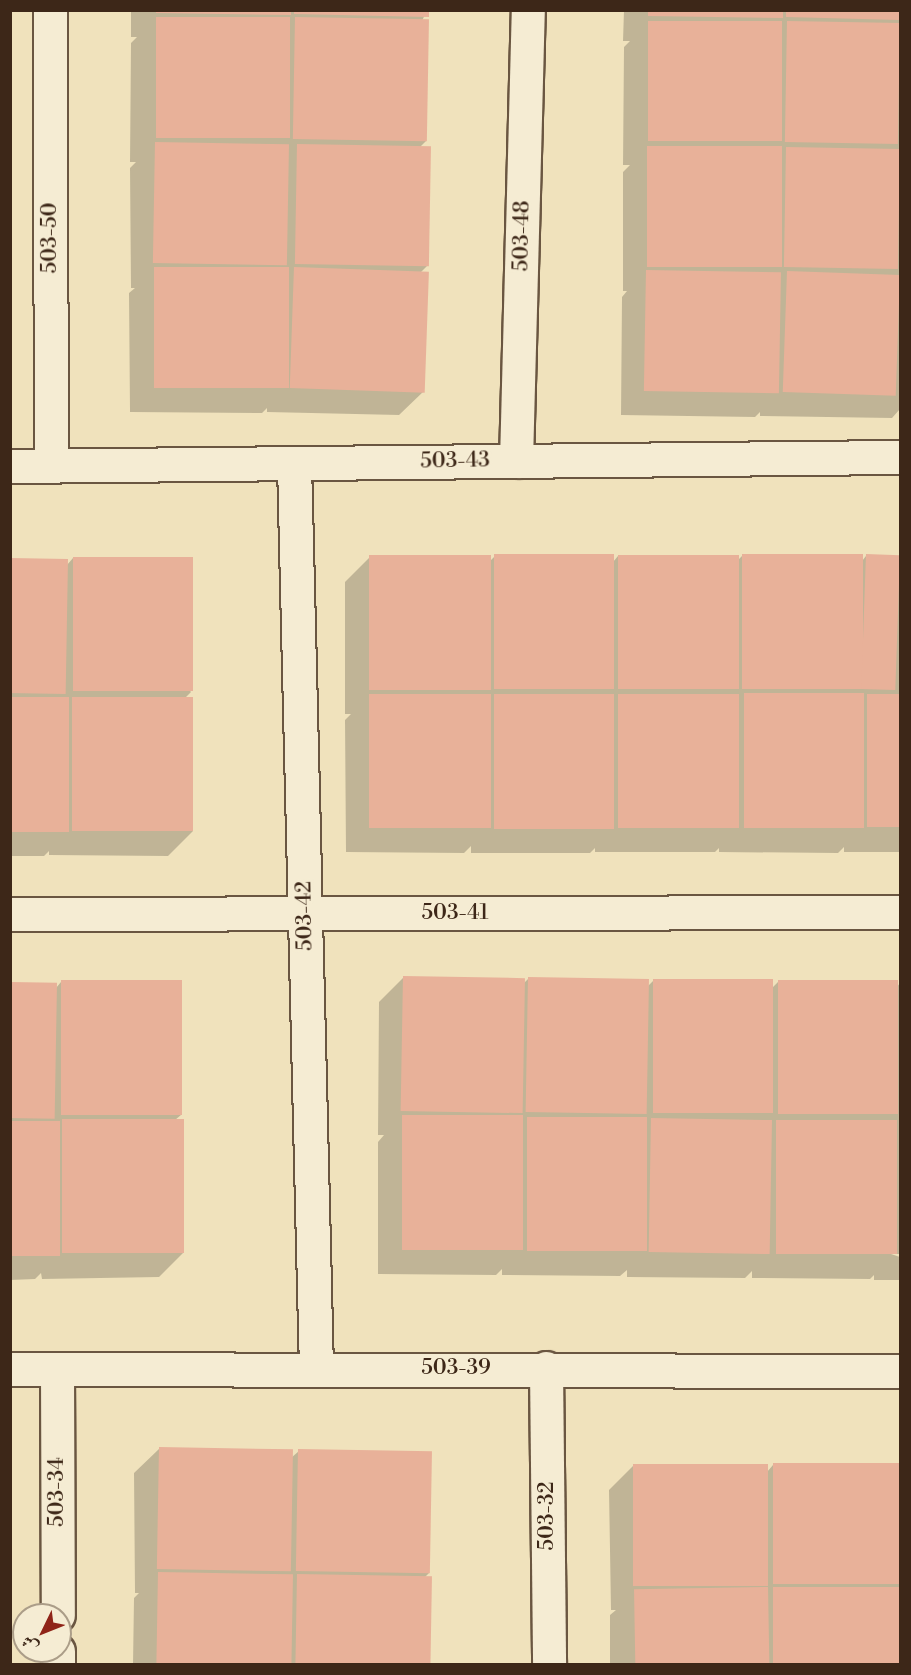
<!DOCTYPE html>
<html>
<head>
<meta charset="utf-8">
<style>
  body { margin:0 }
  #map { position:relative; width:911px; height:1675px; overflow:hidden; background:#f0e2bc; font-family:"Libre Bodoni",Amiri,serif }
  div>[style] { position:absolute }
  .shadow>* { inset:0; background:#0003 }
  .building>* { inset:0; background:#e8b199; transform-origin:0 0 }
  .roads { filter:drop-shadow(2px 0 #6a5641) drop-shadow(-2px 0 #6a5641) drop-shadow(0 2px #6a5641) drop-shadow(0 -2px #6a5641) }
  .minor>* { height:33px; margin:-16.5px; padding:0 16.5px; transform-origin:16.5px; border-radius:16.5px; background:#f5ecd3 }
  span { translate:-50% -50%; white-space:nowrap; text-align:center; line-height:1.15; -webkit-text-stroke:5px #f5ecd3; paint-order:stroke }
  .street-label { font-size:21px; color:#3d2718 }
  .frame { position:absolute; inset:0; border:12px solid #3d2718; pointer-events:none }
  .north { position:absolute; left:12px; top:1603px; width:60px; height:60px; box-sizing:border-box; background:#f5ecd3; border:2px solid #ab9d88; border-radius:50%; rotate:227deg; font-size:16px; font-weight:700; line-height:24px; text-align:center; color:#3d2718 }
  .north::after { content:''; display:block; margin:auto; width:21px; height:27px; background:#8f2418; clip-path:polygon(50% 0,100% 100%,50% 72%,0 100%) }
</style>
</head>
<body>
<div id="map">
  <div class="shadow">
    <div style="clip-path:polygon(131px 10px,427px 10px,422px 21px,426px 141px,420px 147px,427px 266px,421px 272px,424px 391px,399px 415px,267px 412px,267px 408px,262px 413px,130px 412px,129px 293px,135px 288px,131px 288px,130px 168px,136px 162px,130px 162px,131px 43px,137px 37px,131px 37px)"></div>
    <div style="clip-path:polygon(624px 10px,900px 10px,900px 409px,892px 418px,760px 416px,760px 412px,755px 417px,621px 415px,622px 297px,627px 291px,623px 291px,623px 172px,630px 165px,623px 165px,624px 47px,630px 41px,623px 41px)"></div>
    <div style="clip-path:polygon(743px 555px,862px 561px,866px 556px,900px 556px,900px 852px,844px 852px,844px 847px,838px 853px,719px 852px,719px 848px,715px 852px,595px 852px,595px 848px,590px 853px,471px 853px,471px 846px,464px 853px,346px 852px,345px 720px,351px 714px,345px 714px,345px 582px,370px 557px,489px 562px,495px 556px,613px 562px,618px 556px,737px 561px)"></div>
    <div style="clip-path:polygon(73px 558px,191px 692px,185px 698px,193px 831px,168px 856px,49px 855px,49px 851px,44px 856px,10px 856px,10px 560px,67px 565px)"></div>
    <div style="clip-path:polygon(404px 977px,523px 984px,529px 978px,648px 986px,654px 980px,772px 988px,778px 982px,896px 988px,900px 983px,900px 1254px,891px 1254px,900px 1257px,900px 1280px,874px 1280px,874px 1275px,870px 1279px,752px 1278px,752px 1271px,745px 1278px,627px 1277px,627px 1270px,620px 1276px,502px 1275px,502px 1269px,496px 1275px,378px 1274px,378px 1142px,384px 1135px,378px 1135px,379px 1002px)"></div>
    <div style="clip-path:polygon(61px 982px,181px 1115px,175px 1120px,184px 1252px,159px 1277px,42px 1279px,41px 1273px,35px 1279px,10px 1280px,10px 985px,56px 988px)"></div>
    <div style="clip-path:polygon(159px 1449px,291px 1458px,299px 1451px,429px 1573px,424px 1578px,430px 1578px,428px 1664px,133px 1664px,134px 1598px,139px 1593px,135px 1593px,134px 1473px)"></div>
    <div style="clip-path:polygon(634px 1465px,767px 1472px,773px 1465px,900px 1465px,900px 1664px,610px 1664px,610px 1615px,616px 1610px,611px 1610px,609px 1490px)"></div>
  </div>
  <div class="building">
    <div style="clip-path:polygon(156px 10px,291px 10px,291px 15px,156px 13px)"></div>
    <div style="clip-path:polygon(294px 10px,429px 10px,429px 17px,294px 14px)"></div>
    <div style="clip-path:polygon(648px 10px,783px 10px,783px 18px,648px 16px)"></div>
    <div style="clip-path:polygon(786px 10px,900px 10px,900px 20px,786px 17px)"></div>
    <div style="left:156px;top:17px;width:134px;height:121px"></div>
    <div style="left:295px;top:17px;width:134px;height:122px;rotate:1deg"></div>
    <div style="left:648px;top:21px;width:134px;height:120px"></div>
    <div style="left:787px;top:21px;width:113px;height:121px;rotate:1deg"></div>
    <div style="left:155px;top:142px;width:134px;height:121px;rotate:1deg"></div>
    <div style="left:297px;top:144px;width:134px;height:120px;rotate:1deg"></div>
    <div style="left:647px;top:146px;width:135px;height:121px"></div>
    <div style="left:786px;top:147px;width:114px;height:120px;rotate:1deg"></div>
    <div style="left:154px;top:267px;width:135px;height:121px"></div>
    <div style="left:294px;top:267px;width:135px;height:121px;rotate:2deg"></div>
    <div style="left:646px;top:270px;width:135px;height:121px;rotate:1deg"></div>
    <div style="left:787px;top:271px;width:113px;height:121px;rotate:2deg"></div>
    <div style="left:494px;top:554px;width:120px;height:135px"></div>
    <div style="left:742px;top:554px;width:121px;height:135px"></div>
    <div style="left:866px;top:554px;width:34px;height:135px;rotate:2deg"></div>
    <div style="left:369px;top:555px;width:122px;height:135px"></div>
    <div style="left:618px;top:555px;width:121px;height:134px"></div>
    <div style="left:73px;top:557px;width:120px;height:134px"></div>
    <div style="left:10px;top:558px;width:58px;height:135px;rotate:1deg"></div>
    <div style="left:864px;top:693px;width:135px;height:120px;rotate:90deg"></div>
    <div style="left:369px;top:694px;width:122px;height:134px"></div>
    <div style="left:494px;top:694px;width:120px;height:135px"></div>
    <div style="left:618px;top:694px;width:121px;height:134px"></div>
    <div style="left:867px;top:694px;width:33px;height:133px"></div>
    <div style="left:10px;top:697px;width:59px;height:135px"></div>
    <div style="left:72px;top:697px;width:121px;height:134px"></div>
    <div style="left:403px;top:976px;width:122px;height:135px;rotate:1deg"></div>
    <div style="left:528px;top:977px;width:121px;height:135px;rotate:1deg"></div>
    <div style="left:653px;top:979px;width:120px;height:134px"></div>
    <div style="left:182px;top:980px;width:135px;height:121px;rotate:90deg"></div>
    <div style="left:778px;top:980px;width:120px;height:134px"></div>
    <div style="left:10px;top:982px;width:47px;height:136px;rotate:1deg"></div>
    <div style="left:402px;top:1115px;width:121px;height:135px"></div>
    <div style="left:527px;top:1117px;width:120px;height:134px"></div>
    <div style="left:651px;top:1118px;width:121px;height:134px;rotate:1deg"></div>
    <div style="left:184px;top:1119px;width:134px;height:122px;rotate:90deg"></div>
    <div style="left:776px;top:1120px;width:121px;height:134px"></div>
    <div style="left:10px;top:1121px;width:50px;height:135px"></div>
    <div style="left:159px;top:1447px;width:134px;height:122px;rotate:1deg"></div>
    <div style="left:298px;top:1449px;width:134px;height:122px;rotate:1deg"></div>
    <div style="left:900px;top:1463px;width:121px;height:127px;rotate:90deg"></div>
    <div style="left:633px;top:1464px;width:135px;height:122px"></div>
    <div style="left:158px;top:1572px;width:135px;height:92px;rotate:1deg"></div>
    <div style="left:297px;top:1574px;width:135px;height:90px;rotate:1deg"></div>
    <div style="left:768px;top:1587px;width:77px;height:134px;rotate:89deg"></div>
    <div style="left:773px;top:1587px;width:127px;height:77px"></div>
  </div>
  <div class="roads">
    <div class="minor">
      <div style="left:50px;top:10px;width:455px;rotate:89.9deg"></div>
      <div style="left:516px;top:461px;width:451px;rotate:-88.5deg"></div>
      <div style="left:294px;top:463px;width:906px;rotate:88.61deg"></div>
      <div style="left:10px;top:466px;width:890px;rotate:-0.58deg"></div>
      <div style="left:10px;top:914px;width:890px;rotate:-0.13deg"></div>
      <div style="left:546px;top:1368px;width:296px;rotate:89.4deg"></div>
      <div style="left:10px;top:1369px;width:890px;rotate:0.13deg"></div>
      <div style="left:57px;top:1370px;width:245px;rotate:89.8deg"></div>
      <div style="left:58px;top:1651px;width:13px;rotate:90deg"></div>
    </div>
  </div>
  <div class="street-label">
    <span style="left:522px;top:236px;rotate:-89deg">503-48</span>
    <span style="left:50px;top:238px;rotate:-90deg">503-50</span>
    <span style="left:455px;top:461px;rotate:-1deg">503-43</span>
    <span style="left:455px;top:913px">503-41</span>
    <span style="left:305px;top:916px;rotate:-91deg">503-42</span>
    <span style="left:456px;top:1368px">503-39</span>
    <span style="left:57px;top:1492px;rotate:-90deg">503-34</span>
    <span style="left:547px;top:1516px;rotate:-90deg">503-32</span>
  </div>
  <div class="frame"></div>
  <div class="north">ش</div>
</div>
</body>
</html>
